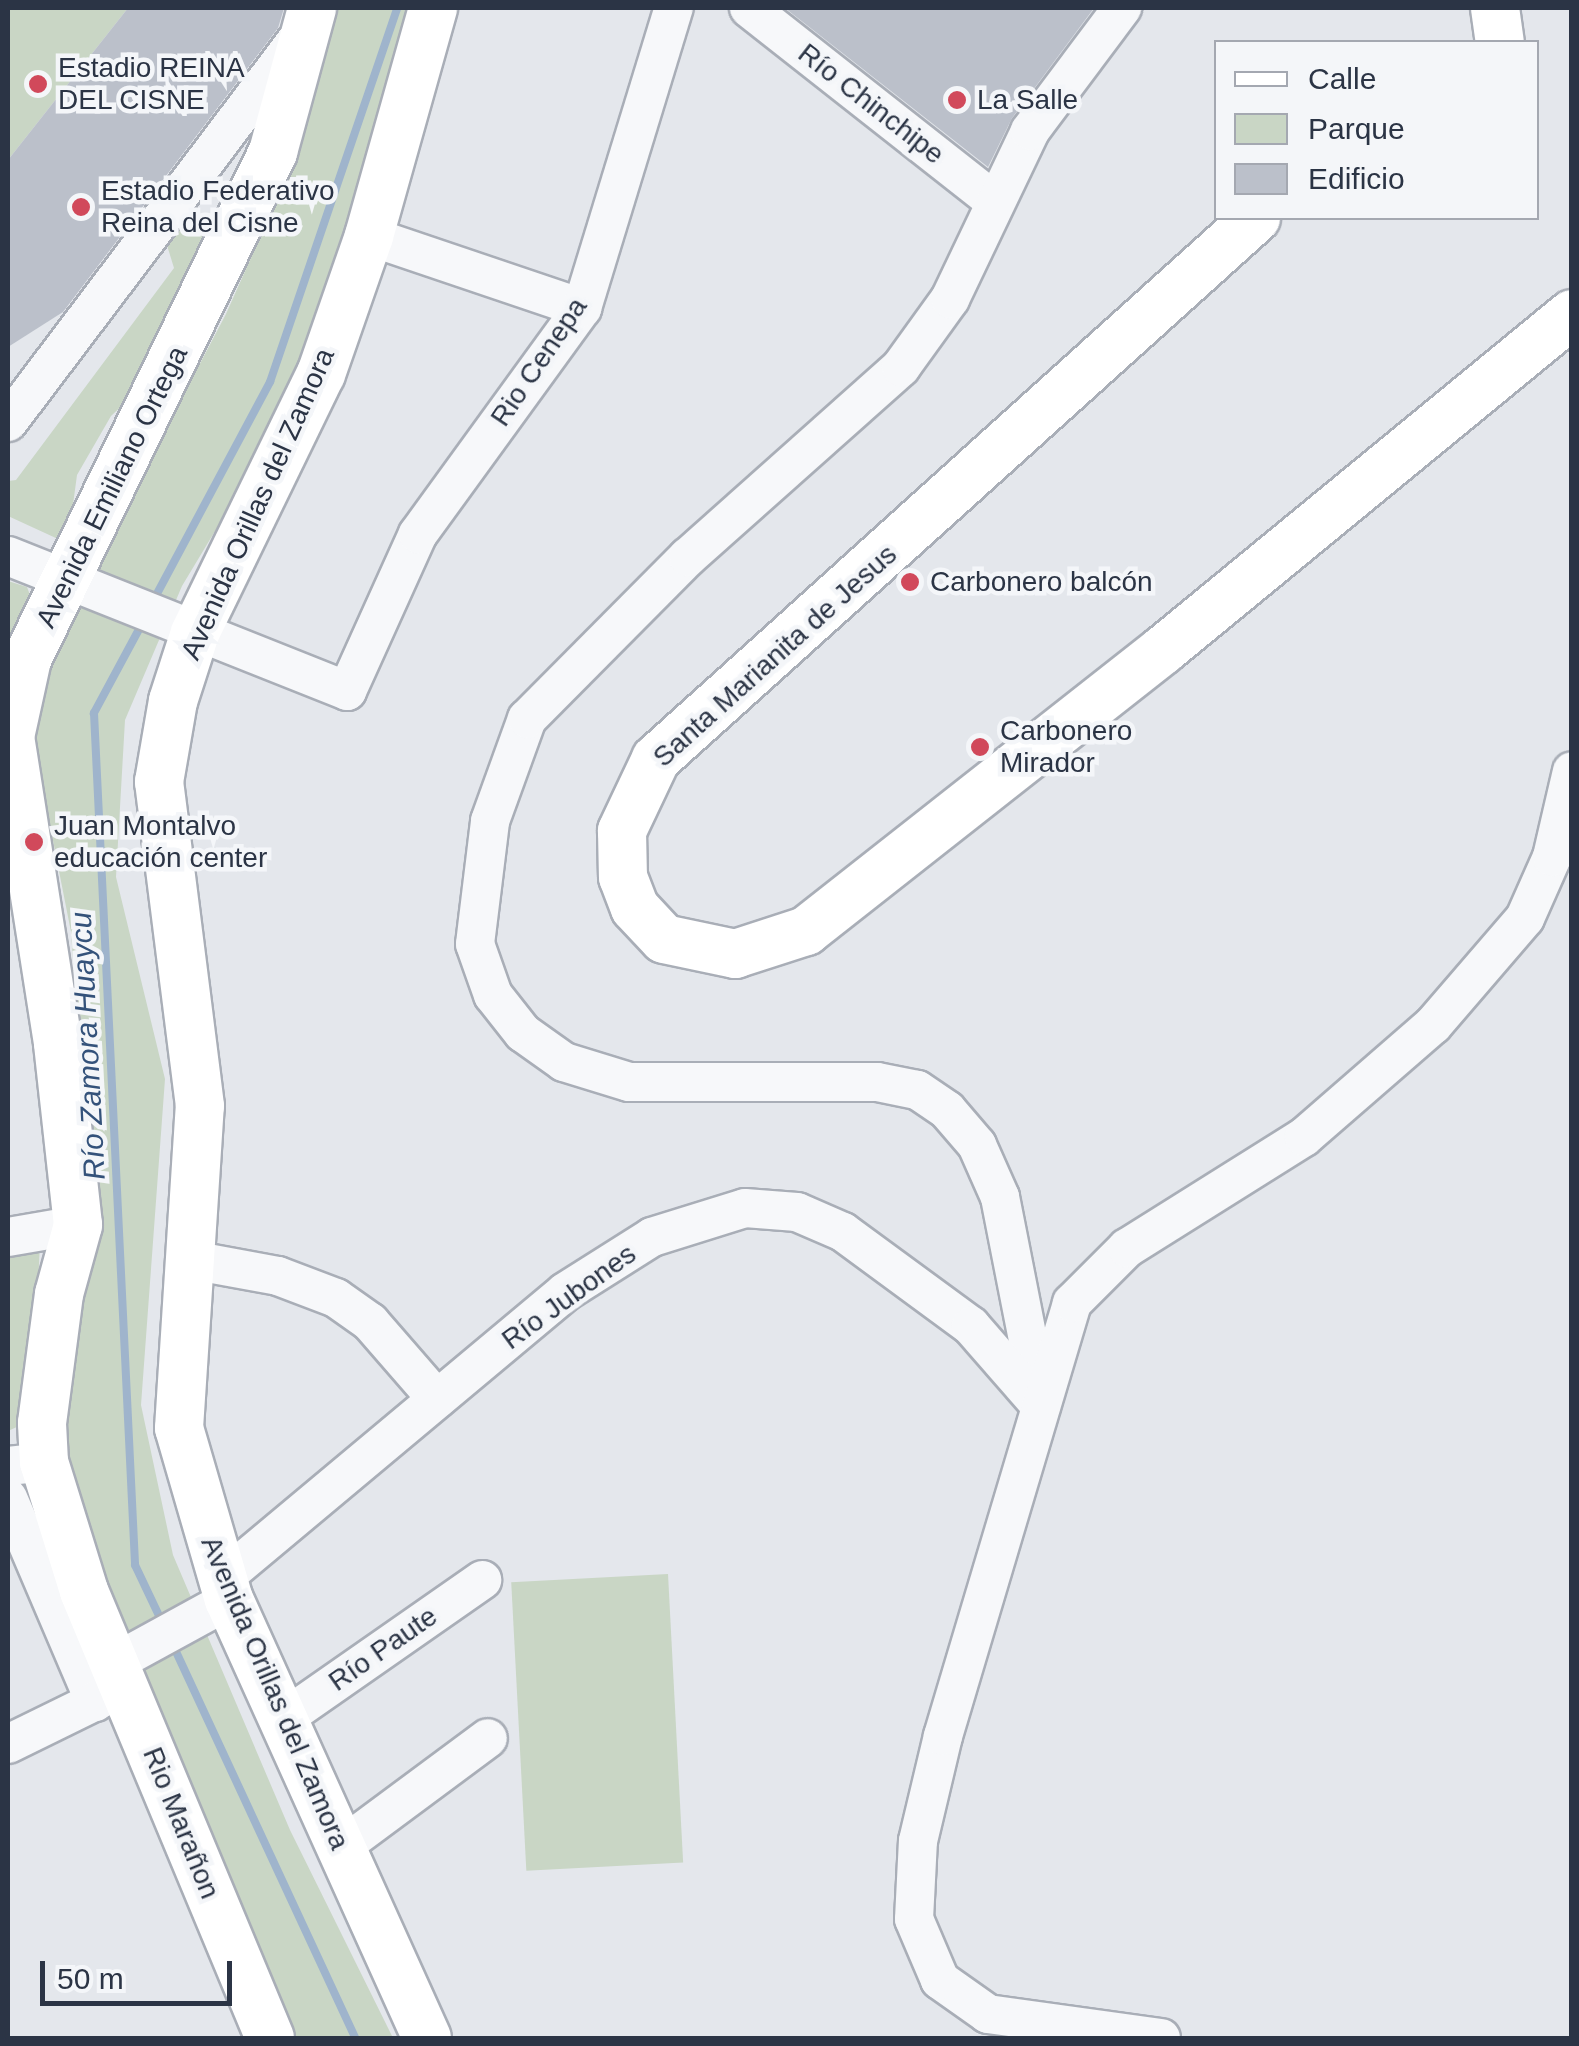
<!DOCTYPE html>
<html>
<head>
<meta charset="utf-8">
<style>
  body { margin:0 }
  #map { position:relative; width:1579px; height:2046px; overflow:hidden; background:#e4e7ec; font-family:Arial,sans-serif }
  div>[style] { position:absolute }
  .green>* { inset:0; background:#c9d6c5; transform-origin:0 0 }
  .stream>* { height:8px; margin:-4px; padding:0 4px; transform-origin:4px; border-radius:4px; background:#9fb4cc }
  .building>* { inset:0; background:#bbc0ca }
  .roads { filter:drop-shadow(2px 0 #a9aeb7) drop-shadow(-2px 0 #a9aeb7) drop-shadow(0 2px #a9aeb7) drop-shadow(0 -2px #a9aeb7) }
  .minor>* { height:38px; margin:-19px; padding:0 19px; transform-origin:19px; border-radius:19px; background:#f7f8fa }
  .major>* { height:48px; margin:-24px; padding:0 24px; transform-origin:24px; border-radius:24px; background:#fff }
  .dots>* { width:28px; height:28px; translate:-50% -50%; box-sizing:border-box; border:5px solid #f4f6f9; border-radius:50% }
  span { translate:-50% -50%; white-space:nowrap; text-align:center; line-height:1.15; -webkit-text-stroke:9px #f4f6f9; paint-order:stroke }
  .poi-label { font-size:28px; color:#2b3445 }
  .left { translate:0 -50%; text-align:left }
  .street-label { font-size:28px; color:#2b3445 }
  .water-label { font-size:30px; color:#34527a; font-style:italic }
  .frame { position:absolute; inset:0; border:10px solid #2b3445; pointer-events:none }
  .legend { position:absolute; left:1214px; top:40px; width:325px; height:180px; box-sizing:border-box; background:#f4f6f9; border:2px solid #a4a8b1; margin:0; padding:12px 18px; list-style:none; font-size:30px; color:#2b3445 }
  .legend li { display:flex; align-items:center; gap:20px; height:50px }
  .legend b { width:50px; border:2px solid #a4a8b1 }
  .scale { position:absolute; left:40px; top:1961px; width:192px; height:45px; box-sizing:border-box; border:5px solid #2b3445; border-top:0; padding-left:12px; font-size:30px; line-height:35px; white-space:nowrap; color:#2b3445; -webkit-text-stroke:8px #f4f6f9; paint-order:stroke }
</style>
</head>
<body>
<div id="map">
  <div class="green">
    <div style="clip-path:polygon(8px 8px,128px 8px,8px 160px)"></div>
    <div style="clip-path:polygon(337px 8px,419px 8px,289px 408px,182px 586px,125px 720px,116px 877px,165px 1079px,141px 1405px,173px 1555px,290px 1830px,393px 2038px,274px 2038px,71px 1492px,63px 1368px,94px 1253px,71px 932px,33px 739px,52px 645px,226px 314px,278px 197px)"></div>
    <div style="clip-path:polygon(186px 217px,220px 233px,145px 384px,111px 416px,77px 475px,70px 527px,58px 539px,8px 516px,8px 481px,16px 480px,174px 268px,166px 242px)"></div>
    <div style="clip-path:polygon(8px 581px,27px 587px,33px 603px,8px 658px)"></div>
    <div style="clip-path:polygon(40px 1242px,32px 1420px,8px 1431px,8px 1250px)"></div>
    <div style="left:668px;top:1574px;width:289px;height:157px;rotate:87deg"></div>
  </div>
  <div class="stream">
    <div style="left:152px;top:603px;width:251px;rotate:-61.9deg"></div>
    <div style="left:270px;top:382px;width:395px;rotate:-71.2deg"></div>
    <div style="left:144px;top:620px;width:106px;rotate:118.3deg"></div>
    <div style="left:94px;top:713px;width:853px;rotate:87.24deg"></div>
    <div style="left:135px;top:1565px;width:68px;rotate:64.6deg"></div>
    <div style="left:172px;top:1643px;width:435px;rotate:65.1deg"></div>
  </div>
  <div class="building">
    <div style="clip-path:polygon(128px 8px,284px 8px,278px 28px,63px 312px,8px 347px,8px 160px)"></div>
    <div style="clip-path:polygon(785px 8px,1094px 8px,1012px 118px,988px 167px)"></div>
  </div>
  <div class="roads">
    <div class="minor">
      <div style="left:749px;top:8px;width:310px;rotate:38.2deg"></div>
      <div style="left:369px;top:236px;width:225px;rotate:18.7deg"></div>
      <div style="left:8px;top:422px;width:480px;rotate:-52.9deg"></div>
      <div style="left:8px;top:556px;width:365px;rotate:21.7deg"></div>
      <div style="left:347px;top:691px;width:172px;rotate:-65.7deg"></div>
      <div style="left:418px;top:534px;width:279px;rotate:-54deg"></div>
      <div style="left:582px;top:308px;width:314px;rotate:-73deg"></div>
      <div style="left:8px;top:1237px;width:71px;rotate:-9.7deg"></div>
      <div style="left:191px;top:1260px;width:88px;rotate:10.4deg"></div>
      <div style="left:278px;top:1276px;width:62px;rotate:20.8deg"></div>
      <div style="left:336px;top:1298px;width:42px;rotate:35.2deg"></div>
      <div style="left:370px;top:1322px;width:102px;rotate:49deg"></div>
      <div style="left:1041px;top:1406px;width:213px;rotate:-101.1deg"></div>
      <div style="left:1000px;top:1197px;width:57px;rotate:-113.9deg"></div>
      <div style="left:977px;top:1145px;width:46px;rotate:-130.6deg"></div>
      <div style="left:947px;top:1110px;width:36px;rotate:-146deg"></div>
      <div style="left:917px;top:1090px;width:41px;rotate:-168.7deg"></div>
      <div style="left:877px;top:1082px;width:248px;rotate:180deg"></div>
      <div style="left:629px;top:1082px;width:68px;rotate:-162.9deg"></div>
      <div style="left:564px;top:1062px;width:50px;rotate:-144.7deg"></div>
      <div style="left:523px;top:1033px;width:48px;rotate:-128.3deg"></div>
      <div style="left:493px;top:995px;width:54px;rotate:-109.4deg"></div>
      <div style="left:475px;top:944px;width:124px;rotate:-83deg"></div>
      <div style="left:490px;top:821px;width:109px;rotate:-70.1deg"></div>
      <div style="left:527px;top:719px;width:228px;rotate:-45.2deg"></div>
      <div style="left:688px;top:557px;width:285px;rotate:-41.7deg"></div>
      <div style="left:901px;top:367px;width:84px;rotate:-54.2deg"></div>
      <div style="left:950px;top:299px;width:186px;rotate:-64.5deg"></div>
      <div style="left:1030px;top:131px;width:154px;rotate:-53.2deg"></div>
      <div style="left:8px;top:1466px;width:36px;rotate:-6deg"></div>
      <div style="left:8px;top:1498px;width:222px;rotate:66.9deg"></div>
      <div style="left:222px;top:1579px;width:447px;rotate:-39.9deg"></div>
      <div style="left:565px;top:1292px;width:103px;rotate:-32.3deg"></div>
      <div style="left:652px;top:1237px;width:97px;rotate:-17.3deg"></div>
      <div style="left:745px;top:1208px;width:52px;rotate:4.4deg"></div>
      <div style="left:797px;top:1212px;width:50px;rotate:23.5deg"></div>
      <div style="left:843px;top:1232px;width:159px;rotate:36.3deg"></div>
      <div style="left:971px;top:1326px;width:103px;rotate:48.9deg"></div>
      <div style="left:114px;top:1663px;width:131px;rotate:-28.7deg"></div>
      <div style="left:283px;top:1719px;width:243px;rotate:-34.9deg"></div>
      <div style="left:8px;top:1744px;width:123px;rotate:-26.1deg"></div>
      <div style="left:340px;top:1848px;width:184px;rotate:-36.6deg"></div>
      <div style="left:1161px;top:2038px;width:175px;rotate:-172.1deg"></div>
      <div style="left:988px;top:2014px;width:59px;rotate:-144.7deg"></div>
      <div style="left:940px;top:1980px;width:66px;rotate:-113.1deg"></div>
      <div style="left:914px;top:1919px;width:78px;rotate:-87.1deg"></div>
      <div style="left:918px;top:1841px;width:108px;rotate:-76.6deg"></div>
      <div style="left:943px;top:1736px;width:452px;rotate:-73.4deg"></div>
      <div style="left:1072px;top:1303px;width:78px;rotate:-45deg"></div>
      <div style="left:1127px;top:1248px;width:209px;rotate:-32.1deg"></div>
      <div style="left:1304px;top:1137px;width:171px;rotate:-41deg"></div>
      <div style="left:1433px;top:1025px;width:141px;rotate:-49.3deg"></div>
      <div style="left:1525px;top:918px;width:67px;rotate:-66.1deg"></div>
      <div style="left:1552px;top:857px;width:88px;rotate:-76.9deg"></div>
    </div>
    <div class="major">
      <div style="left:1495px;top:8px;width:34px;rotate:82deg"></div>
      <div style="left:1256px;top:218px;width:808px;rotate:137.96deg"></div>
      <div style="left:656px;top:759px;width:80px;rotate:115.3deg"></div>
      <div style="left:622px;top:831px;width:46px;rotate:88.8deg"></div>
      <div style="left:623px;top:877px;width:33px;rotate:69deg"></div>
      <div style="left:635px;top:908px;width:42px;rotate:46.9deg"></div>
      <div style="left:664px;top:939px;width:73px;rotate:11.9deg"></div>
      <div style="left:735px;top:954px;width:75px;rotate:-17.9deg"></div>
      <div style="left:806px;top:931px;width:454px;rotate:-38.2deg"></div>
      <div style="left:1163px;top:650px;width:529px;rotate:-39.4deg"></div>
      <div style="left:270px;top:2038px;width:484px;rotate:-112.6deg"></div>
      <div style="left:84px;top:1591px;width:135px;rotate:-107.2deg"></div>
      <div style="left:44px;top:1462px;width:39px;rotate:-93deg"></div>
      <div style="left:42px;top:1423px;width:130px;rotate:-82.5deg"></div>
      <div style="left:59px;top:1294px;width:72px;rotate:-74.6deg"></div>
      <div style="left:78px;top:1225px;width:183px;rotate:-96.3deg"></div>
      <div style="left:58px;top:1043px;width:310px;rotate:-98.9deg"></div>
      <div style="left:10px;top:737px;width:80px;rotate:-77.7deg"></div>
      <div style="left:27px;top:659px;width:564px;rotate:-64.12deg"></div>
      <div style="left:273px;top:152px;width:149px;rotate:-74.8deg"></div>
      <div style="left:427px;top:2038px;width:481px;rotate:-114.3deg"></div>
      <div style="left:229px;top:1600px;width:179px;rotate:-106.2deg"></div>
      <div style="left:179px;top:1428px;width:323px;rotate:-86.3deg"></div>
      <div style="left:200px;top:1106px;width:327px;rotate:-97.2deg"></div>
      <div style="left:159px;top:782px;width:82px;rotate:-80.2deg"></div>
      <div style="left:173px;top:701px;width:71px;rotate:-72.1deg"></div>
      <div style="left:195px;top:633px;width:288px;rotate:-64.1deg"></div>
      <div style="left:321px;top:374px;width:146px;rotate:-70.8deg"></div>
      <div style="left:369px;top:236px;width:237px;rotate:-74.3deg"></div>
    </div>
  </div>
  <div class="dots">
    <div style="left:38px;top:84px;background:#d1495b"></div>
    <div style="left:957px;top:100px;background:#d1495b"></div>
    <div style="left:81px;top:207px;background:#d1495b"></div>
    <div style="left:910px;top:582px;background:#d1495b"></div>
    <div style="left:980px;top:747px;background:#d1495b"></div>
    <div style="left:34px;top:842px;background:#d1495b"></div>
  </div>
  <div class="poi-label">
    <span class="left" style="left:58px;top:84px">Estadio REINA<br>DEL CISNE</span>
    <span class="left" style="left:977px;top:100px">La Salle</span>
    <span class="left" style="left:101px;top:207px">Estadio Federativo<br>Reina del Cisne</span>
    <span class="left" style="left:930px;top:582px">Carbonero balcón</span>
    <span class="left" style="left:1000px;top:747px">Carbonero<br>Mirador</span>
    <span class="left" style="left:54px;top:842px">Juan Montalvo<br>educación center</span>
  </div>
  <div class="street-label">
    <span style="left:871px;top:104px;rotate:38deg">Río Chinchipe</span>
    <span style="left:539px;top:362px;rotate:-56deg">Rio Cenepa</span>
    <span style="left:112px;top:487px;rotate:-64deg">Avenida Emiliano Ortega</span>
    <span style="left:258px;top:504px;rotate:-66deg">Avenida Orillas del Zamora</span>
    <span style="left:775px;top:656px;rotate:-42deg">Santa Marianita de Jesus</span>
    <span style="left:569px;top:1297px;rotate:-36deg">Río Jubones</span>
    <span style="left:383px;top:1649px;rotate:-35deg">Río Paute</span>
    <span style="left:275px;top:1693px;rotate:67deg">Avenida Orillas del Zamora</span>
    <span style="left:181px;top:1823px;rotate:68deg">Rio Marañon</span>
  </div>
  <div class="water-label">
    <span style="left:88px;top:1046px;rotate:-93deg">Río Zamora Huaycu</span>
  </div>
  <div class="frame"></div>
  <ul class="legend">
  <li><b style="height:12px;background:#fff"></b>Calle</li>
  <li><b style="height:28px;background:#c9d6c5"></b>Parque</li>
  <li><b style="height:28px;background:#bbc0ca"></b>Edificio</li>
  </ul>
  <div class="scale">50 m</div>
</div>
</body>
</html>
